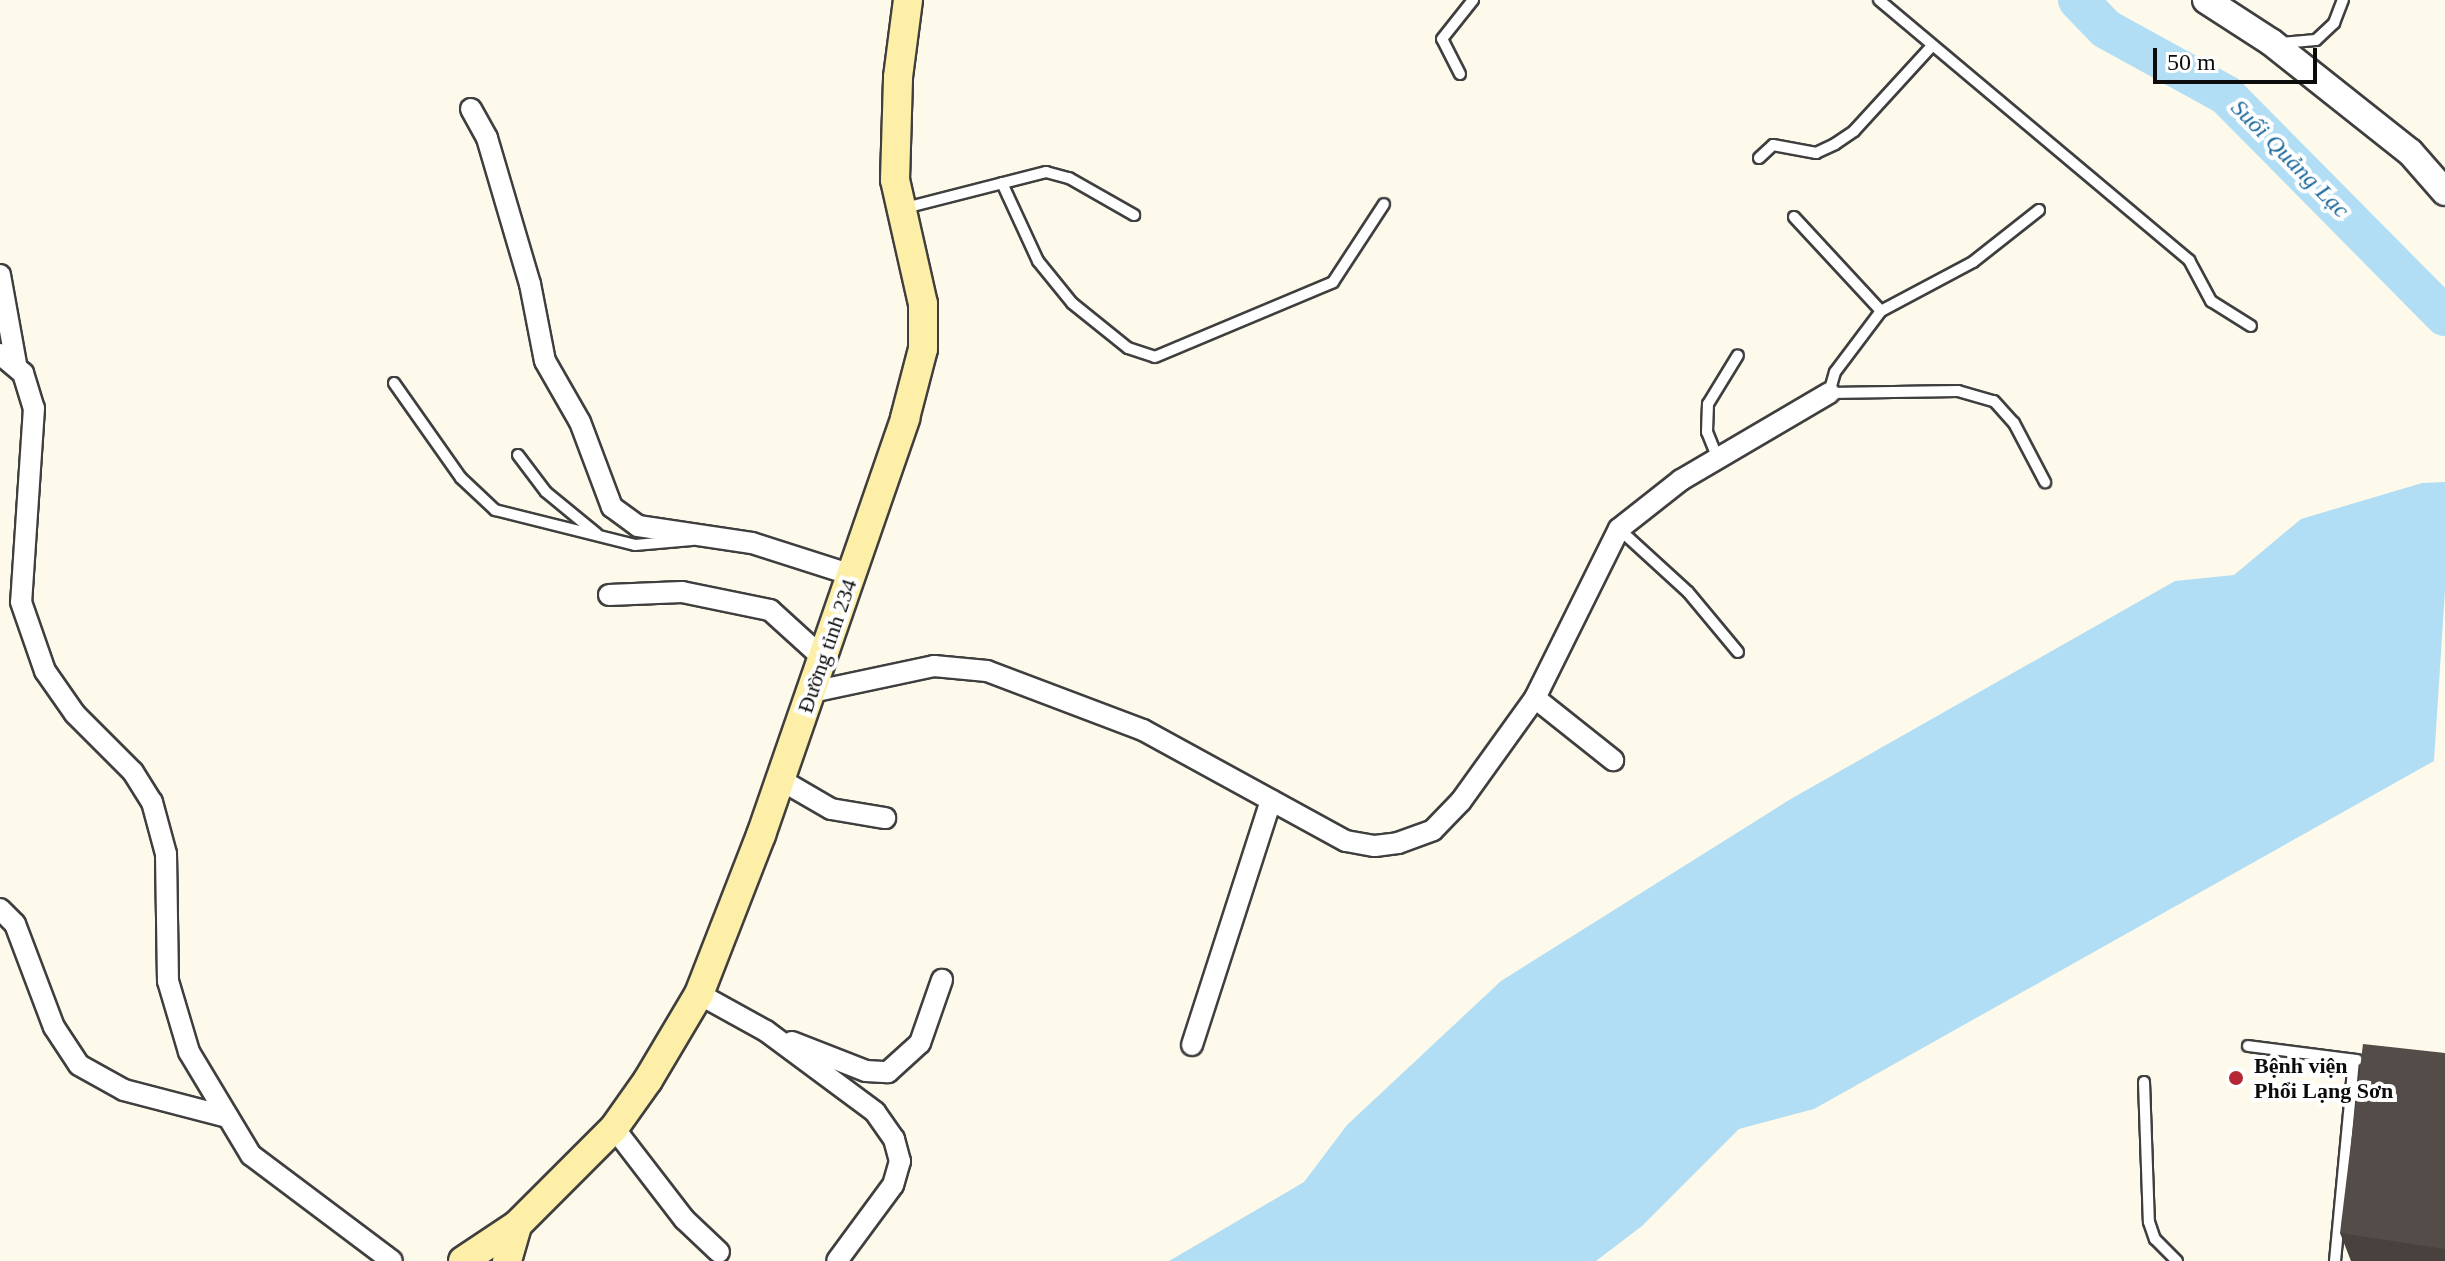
<!DOCTYPE html>
<html>
<head>
<meta charset="utf-8">
<style>
  body { margin:0 }
  #map { position:relative; width:2445px; height:1261px; overflow:hidden; background:#fefaeb; font-family:Georgia,serif }
  div>[style] { position:absolute }
  .water>* { inset:0; background:#b1def4 }
  .river>* { height:40px; margin:-20px; padding:0 20px; transform-origin:20px; border-radius:20px; background:#b1def4 }
  .roads { filter:drop-shadow(2px 0 #3f3f3f) drop-shadow(-2px 0 #3f3f3f) drop-shadow(0 2px #3f3f3f) drop-shadow(0 -2px #3f3f3f) }
  .service>* { height:10px; margin:-5px; padding:0 5px; transform-origin:5px; border-radius:5px; background:#fff }
  .minor>* { height:20px; margin:-10px; padding:0 10px; transform-origin:10px; border-radius:10px; background:#fff }
  .tertiary>* { height:26px; margin:-13px; padding:0 13px; transform-origin:13px; border-radius:13px; background:#fff }
  .secondary>* { height:28px; margin:-14px; padding:0 14px; transform-origin:14px; border-radius:14px; background:#fdefa8 }
  .wall>* { inset:0; background:#48413e }
  .building>* { inset:0; background:#544c48 }
  .dots>* { width:22px; height:22px; translate:-50% -50%; box-sizing:border-box; border:4px solid #fff; border-radius:50% }
  span { translate:-50% -50%; white-space:nowrap; text-align:center; line-height:1.15; -webkit-text-stroke:8px #fff; paint-order:stroke }
  .street-label { font-size:22px; color:#0c0c0c }
  .poi-label { font-size:22px; color:#0c0c0c; font-weight:700 }
  .left { translate:0 -50%; text-align:left }
  .water-label { font-size:24px; color:#196799; font-style:italic }
  .scale { position:absolute; left:2153px; top:48px; width:164px; height:36px; box-sizing:border-box; border:4px solid #0c0c0c; border-top:0; padding-left:10px; font-size:24px; line-height:28px; white-space:nowrap; color:#0c0c0c; -webkit-text-stroke:6px #fff; paint-order:stroke }
</style>
</head>
<body>
<div id="map">
  <div class="water">
    <div style="clip-path:polygon(2445px 482px,2445px 590px,2434px 761px,1814px 1109px,1739px 1129px,1642px 1226px,1596px 1261px,1169px 1261px,1304px 1182px,1347px 1125px,1501px 981px,1789px 800px,2175px 581px,2234px 575px,2301px 519px,2422px 483px)"></div>
  </div>
  <div class="river">
    <div style="left:2078px;top:0;width:40px;rotate:46deg"></div>
    <div style="left:2106px;top:29px;width:137px;rotate:28.8deg"></div>
    <div style="left:2226px;top:95px;width:311px;rotate:45.3deg"></div>
  </div>
  <div class="roads">
    <div class="service">
      <div style="left:1879px;top:0;width:405px;rotate:40deg"></div>
      <div style="left:2189px;top:260px;width:47px;rotate:61.8deg"></div>
      <div style="left:2211px;top:301px;width:47px;rotate:32deg"></div>
      <div style="left:2281px;top:43px;width:35px;rotate:-5deg"></div>
      <div style="left:2316px;top:40px;width:25px;rotate:-43deg"></div>
      <div style="left:2334px;top:23px;width:25px;rotate:-69deg"></div>
      <div style="left:1460px;top:74px;width:39px;rotate:-117deg"></div>
      <div style="left:1442px;top:39px;width:50px;rotate:-51.5deg"></div>
      <div style="left:1759px;top:158px;width:19px;rotate:-43deg"></div>
      <div style="left:1773px;top:145px;width:44px;rotate:10.5deg"></div>
      <div style="left:1816px;top:153px;width:21px;rotate:-25deg"></div>
      <div style="left:1835px;top:144px;width:23px;rotate:-34deg"></div>
      <div style="left:1854px;top:131px;width:114px;rotate:-47.5deg"></div>
      <div style="left:1002px;top:183px;width:86px;rotate:65.2deg"></div>
      <div style="left:1038px;top:261px;width:54px;rotate:51deg"></div>
      <div style="left:1072px;top:303px;width:72px;rotate:38.8deg"></div>
      <div style="left:1128px;top:348px;width:28px;rotate:18deg"></div>
      <div style="left:1155px;top:357px;width:193px;rotate:-22.8deg"></div>
      <div style="left:1333px;top:282px;width:93px;rotate:-56.8deg"></div>
      <div style="left:905px;top:208px;width:146px;rotate:-14.3deg"></div>
      <div style="left:1046px;top:172px;width:24px;rotate:15deg"></div>
      <div style="left:1069px;top:178px;width:75px;rotate:29.6deg"></div>
      <div style="left:1794px;top:217px;width:128px;rotate:47.2deg"></div>
      <div style="left:1881px;top:311px;width:76px;rotate:127deg"></div>
      <div style="left:1835px;top:372px;width:22px;rotate:106deg"></div>
      <div style="left:1829px;top:393px;width:129px;rotate:-0.9deg"></div>
      <div style="left:1958px;top:391px;width:37px;rotate:16deg"></div>
      <div style="left:1994px;top:401px;width:30px;rotate:48deg"></div>
      <div style="left:2014px;top:423px;width:67px;rotate:62.3deg"></div>
      <div style="left:1881px;top:311px;width:104px;rotate:-28deg"></div>
      <div style="left:1973px;top:262px;width:84px;rotate:-38.2deg"></div>
      <div style="left:394px;top:383px;width:116px;rotate:54.8deg"></div>
      <div style="left:461px;top:478px;width:47px;rotate:43.3deg"></div>
      <div style="left:495px;top:510px;width:144px;rotate:14deg"></div>
      <div style="left:635px;top:545px;width:57px;rotate:-5deg"></div>
      <div style="left:518px;top:455px;width:46px;rotate:52.9deg"></div>
      <div style="left:546px;top:492px;width:66px;rotate:39.5deg"></div>
      <div style="left:1718px;top:459px;width:29px;rotate:-112deg"></div>
      <div style="left:1707px;top:432px;width:28px;rotate:-88deg"></div>
      <div style="left:1708px;top:404px;width:57px;rotate:-58.5deg"></div>
      <div style="left:1619px;top:529px;width:93px;rotate:42.4deg"></div>
      <div style="left:1688px;top:592px;width:78px;rotate:50.2deg"></div>
      <div style="left:2248px;top:1046px;width:110px;rotate:7.3deg"></div>
      <div style="left:2144px;top:1082px;width:140px;rotate:88deg"></div>
      <div style="left:2149px;top:1222px;width:18px;rotate:71deg"></div>
      <div style="left:2155px;top:1239px;width:31px;rotate:45deg"></div>
      <div style="left:2335px;top:1261px;width:202px;rotate:-84.6deg"></div>
    </div>
    <div class="minor">
      <div style="left:471px;top:109px;width:33px;rotate:61deg"></div>
      <div style="left:487px;top:138px;width:152px;rotate:73.6deg"></div>
      <div style="left:530px;top:284px;width:78px;rotate:79deg"></div>
      <div style="left:545px;top:361px;width:70px;rotate:60.2deg"></div>
      <div style="left:580px;top:422px;width:91px;rotate:69.4deg"></div>
      <div style="left:612px;top:507px;width:32px;rotate:36deg"></div>
      <div style="left:638px;top:526px;width:115px;rotate:8.5deg"></div>
      <div style="left:752px;top:543px;width:105px;rotate:17.7deg"></div>
      <div style="left:0;top:275px;width:90px;rotate:79.8deg"></div>
      <div style="left:0;top:354px;width:30px;rotate:40deg"></div>
      <div style="left:23px;top:373px;width:37px;rotate:73deg"></div>
      <div style="left:34px;top:408px;width:194px;rotate:93.8deg"></div>
      <div style="left:21px;top:602px;width:73px;rotate:70.8deg"></div>
      <div style="left:45px;top:671px;width:52px;rotate:55.1deg"></div>
      <div style="left:75px;top:714px;width:82px;rotate:45deg"></div>
      <div style="left:133px;top:772px;width:36px;rotate:58deg"></div>
      <div style="left:152px;top:802px;width:54px;rotate:74.9deg"></div>
      <div style="left:166px;top:854px;width:127px;rotate:89.1deg"></div>
      <div style="left:168px;top:981px;width:74px;rotate:73.5deg"></div>
      <div style="left:189px;top:1052px;width:120px;rotate:59deg"></div>
      <div style="left:251px;top:1155px;width:176px;rotate:36.9deg"></div>
      <div style="left:609px;top:595px;width:73px;rotate:-2.4deg"></div>
      <div style="left:682px;top:592px;width:90px;rotate:11.6deg"></div>
      <div style="left:770px;top:610px;width:73px;rotate:42.2deg"></div>
      <div style="left:812px;top:692px;width:125px;rotate:-12deg"></div>
      <div style="left:934px;top:666px;width:53px;rotate:5.4deg"></div>
      <div style="left:987px;top:671px;width:167px;rotate:20.7deg"></div>
      <div style="left:1143px;top:730px;width:231px;rotate:28.7deg"></div>
      <div style="left:1346px;top:841px;width:29px;rotate:10deg"></div>
      <div style="left:1375px;top:846px;width:23px;rotate:-7deg"></div>
      <div style="left:1398px;top:843px;width:37px;rotate:-20deg"></div>
      <div style="left:1433px;top:830px;width:40px;rotate:-46deg"></div>
      <div style="left:1461px;top:801px;width:127px;rotate:-54.3deg"></div>
      <div style="left:1535px;top:698px;width:189px;rotate:-63.6deg"></div>
      <div style="left:1619px;top:529px;width:79px;rotate:-38.3deg"></div>
      <div style="left:1681px;top:480px;width:172px;rotate:-30.4deg"></div>
      <div style="left:1535px;top:698px;width:100px;rotate:38.5deg"></div>
      <div style="left:781px;top:780px;width:58px;rotate:30.1deg"></div>
      <div style="left:831px;top:809px;width:55px;rotate:9.5deg"></div>
      <div style="left:0;top:909px;width:21px;rotate:45deg"></div>
      <div style="left:15px;top:924px;width:110px;rotate:69.3deg"></div>
      <div style="left:54px;top:1027px;width:45px;rotate:56.7deg"></div>
      <div style="left:79px;top:1065px;width:51px;rotate:29.1deg"></div>
      <div style="left:124px;top:1090px;width:107px;rotate:14.6deg"></div>
      <div style="left:699px;top:994px;width:77px;rotate:28.9deg"></div>
      <div style="left:766px;top:1031px;width:136px;rotate:36.6deg"></div>
      <div style="left:875px;top:1112px;width:33px;rotate:55deg"></div>
      <div style="left:894px;top:1139px;width:23px;rotate:75deg"></div>
      <div style="left:900px;top:1161px;width:25px;rotate:106deg"></div>
      <div style="left:893px;top:1185px;width:94px;rotate:126.4deg"></div>
      <div style="left:792px;top:1042px;width:79px;rotate:21.4deg"></div>
      <div style="left:866px;top:1071px;width:22px;rotate:3deg"></div>
      <div style="left:888px;top:1072px;width:43px;rotate:-42.2deg"></div>
      <div style="left:920px;top:1043px;width:67px;rotate:-70.8deg"></div>
      <div style="left:1192px;top:1045px;width:257px;rotate:-72.1deg"></div>
      <div style="left:614px;top:1128px;width:115px;rotate:52.4deg"></div>
      <div style="left:684px;top:1219px;width:48px;rotate:43.3deg"></div>
    </div>
    <div class="tertiary">
      <div style="left:2206px;top:0;width:77px;rotate:32.9deg"></div>
      <div style="left:2271px;top:42px;width:177px;rotate:38.4deg"></div>
      <div style="left:2410px;top:152px;width:53px;rotate:48.8deg"></div>
    </div>
    <div class="secondary">
      <div style="left:463px;top:1261px;width:65px;rotate:-33.7deg"></div>
      <div style="left:517px;top:1225px;width:137px;rotate:-45deg"></div>
      <div style="left:614px;top:1128px;width:59px;rotate:-54.7deg"></div>
      <div style="left:648px;top:1080px;width:100px;rotate:-59.3deg"></div>
      <div style="left:699px;top:994px;width:171px;rotate:-68.7deg"></div>
      <div style="left:761px;top:835px;width:441px;rotate:-70.9deg"></div>
      <div style="left:905px;top:418px;width:71px;rotate:-75.4deg"></div>
      <div style="left:923px;top:349px;width:45px;rotate:-90deg"></div>
      <div style="left:923px;top:304px;width:127px;rotate:-102.7deg"></div>
      <div style="left:895px;top:180px;width:103px;rotate:-88.3deg"></div>
      <div style="left:898px;top:77px;width:78px;rotate:-82.6deg"></div>
      <div style="left:507px;top:1261px;width:37px;rotate:-74deg"></div>
    </div>
  </div>
  <div class="wall">
    <div style="clip-path:polygon(2445px 1053px,2445px 1261px,2351px 1261px,2340px 1233px)"></div>
  </div>
  <div class="building">
    <div style="clip-path:polygon(2363px 1044px,2445px 1053px,2445px 1249px,2340px 1233px)"></div>
  </div>
  <div class="dots">
    <div style="left:2236px;top:1078px;background:#b72836"></div>
  </div>
  <div class="street-label">
    <span style="left:827px;top:646px;rotate:-71deg">Đường tỉnh 234</span>
  </div>
  <div class="poi-label">
    <span class="left" style="left:2254px;top:1078px">Bệnh viện<br>Phổi Lạng Sơn</span>
  </div>
  <div class="water-label">
    <span style="left:2290px;top:159px;rotate:45deg">Suối Quảng Lạc</span>
  </div>
  <div class="scale">50 m</div>
</div>
</body>
</html>
